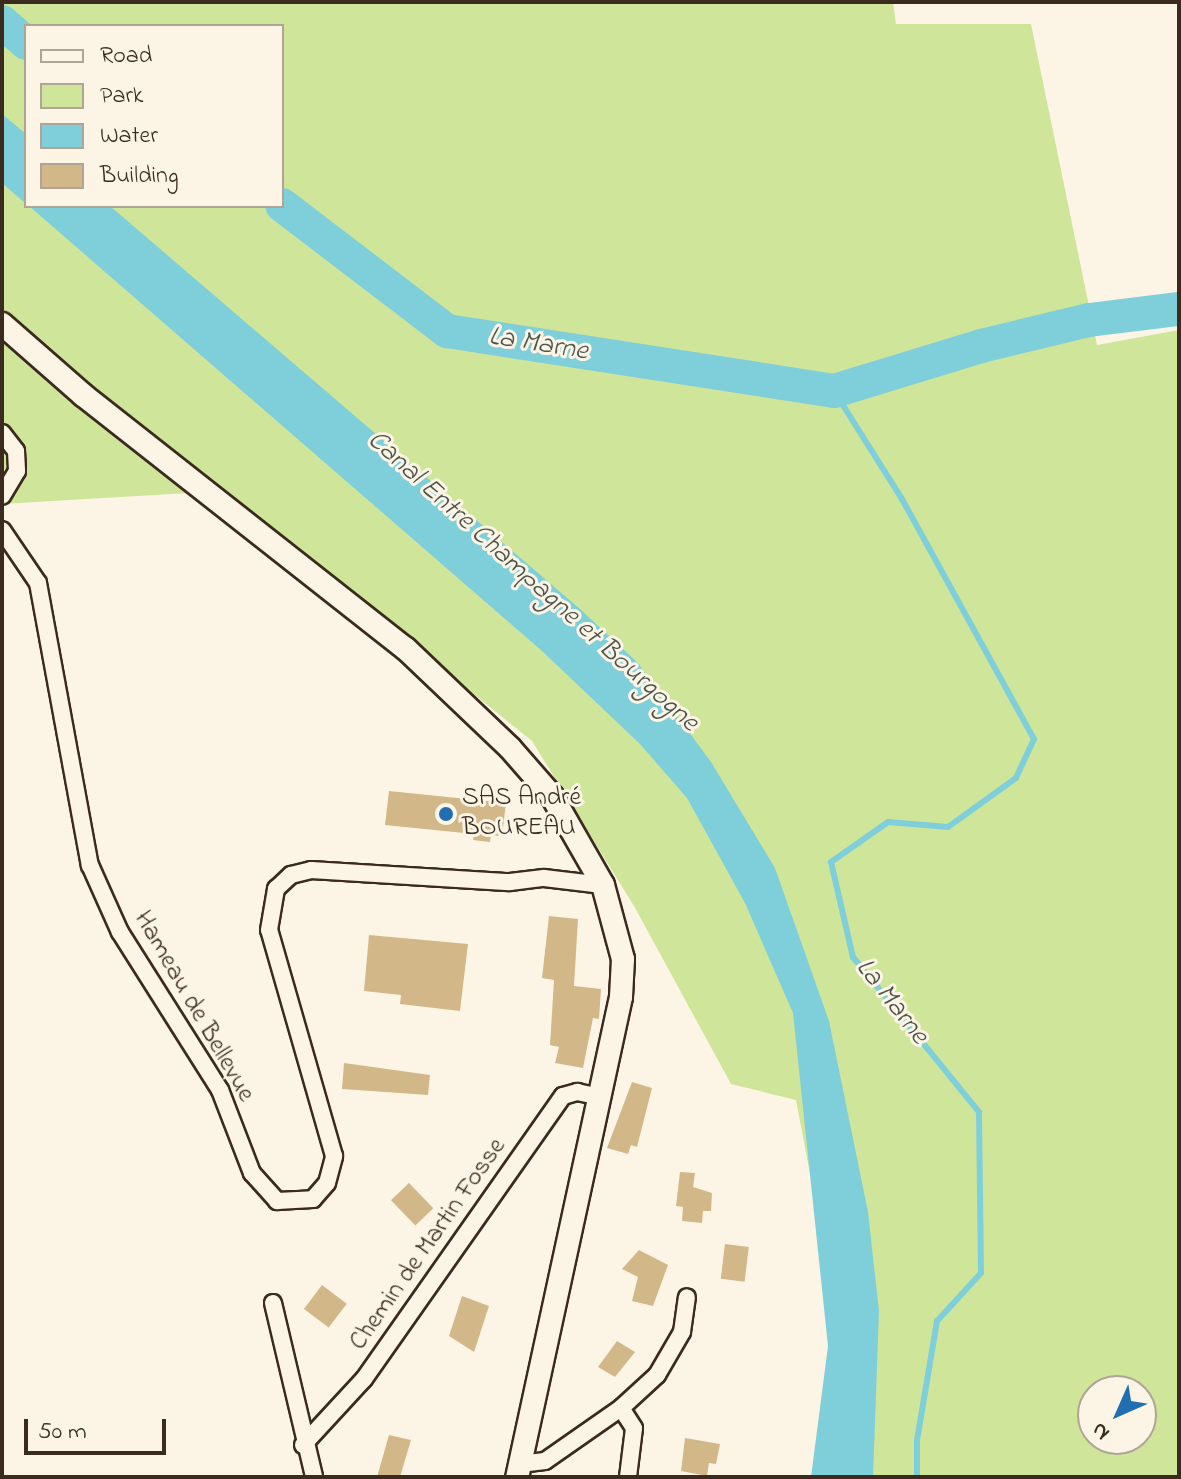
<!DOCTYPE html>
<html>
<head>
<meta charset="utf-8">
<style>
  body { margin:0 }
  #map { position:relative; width:1181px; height:1479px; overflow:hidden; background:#fcf5e5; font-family:"Indie Flower",sans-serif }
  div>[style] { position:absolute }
  .green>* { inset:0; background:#cfe59a }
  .water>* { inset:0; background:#7fcfda }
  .stream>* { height:6px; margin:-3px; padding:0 3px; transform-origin:3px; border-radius:3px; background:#7fcfda }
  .river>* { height:34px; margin:-17px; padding:0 17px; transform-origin:17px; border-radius:17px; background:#7fcfda }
  .building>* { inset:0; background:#d2b888; transform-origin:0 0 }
  .roads { filter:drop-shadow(2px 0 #3b2a1e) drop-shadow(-2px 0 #3b2a1e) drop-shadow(0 2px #3b2a1e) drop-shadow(0 -2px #3b2a1e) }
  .minor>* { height:16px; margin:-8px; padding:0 8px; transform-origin:8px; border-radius:8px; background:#fcf5e5 }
  .tertiary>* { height:22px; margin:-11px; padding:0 11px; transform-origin:11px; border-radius:11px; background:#fcf5e5 }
  .dots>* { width:22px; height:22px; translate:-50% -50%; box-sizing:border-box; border:4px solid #fcf5e5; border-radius:50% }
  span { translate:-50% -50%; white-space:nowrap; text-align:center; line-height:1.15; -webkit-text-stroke:6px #fcf5e5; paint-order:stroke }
  .poi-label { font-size:26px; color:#3b2a1e }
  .left { translate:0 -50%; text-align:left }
  .street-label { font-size:26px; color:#3b2a1e }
  .water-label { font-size:28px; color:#4c534d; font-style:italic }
  .frame { position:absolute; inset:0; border:4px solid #3b2a1e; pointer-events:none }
  .legend { position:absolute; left:24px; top:24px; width:260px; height:184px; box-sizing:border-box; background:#fcf5e5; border:2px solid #afa495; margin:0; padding:10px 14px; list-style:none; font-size:24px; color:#3b2a1e }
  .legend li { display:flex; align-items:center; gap:16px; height:40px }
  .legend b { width:40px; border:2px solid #afa495 }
  .north { position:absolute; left:1077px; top:1375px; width:80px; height:80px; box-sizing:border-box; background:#fcf5e5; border:2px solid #afa495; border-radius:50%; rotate:225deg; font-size:22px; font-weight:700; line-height:32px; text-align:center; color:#3b2a1e }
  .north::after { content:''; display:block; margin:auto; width:28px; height:36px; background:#1f6fb2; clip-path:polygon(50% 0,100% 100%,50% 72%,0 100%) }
  .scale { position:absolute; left:24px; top:1419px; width:142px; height:36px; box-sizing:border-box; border:4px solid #3b2a1e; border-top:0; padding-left:10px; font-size:24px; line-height:28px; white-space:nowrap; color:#3b2a1e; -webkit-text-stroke:6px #fcf5e5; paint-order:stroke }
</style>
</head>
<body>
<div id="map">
  <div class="green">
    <div style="clip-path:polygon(evenodd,2px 2px,893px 2px,896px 24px,1031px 24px,1097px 345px,1179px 330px,1179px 1477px,826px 1477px,831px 1437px,825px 1253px,796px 1100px,731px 1084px,634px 906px,532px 741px,222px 491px,2px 504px,2px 2px,26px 26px,282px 26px,282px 206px,26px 206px,26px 26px,2px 2px,1093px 1391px,1141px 1391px,1141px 1439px,1093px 1439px,1093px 1391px)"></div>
  </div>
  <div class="water">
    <div style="clip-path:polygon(2px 114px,26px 134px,26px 204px,2px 183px)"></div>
    <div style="clip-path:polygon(29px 206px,110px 206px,580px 609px,638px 663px,711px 762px,775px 868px,829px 1021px,868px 1212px,879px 1311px,873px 1477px,811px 1477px,828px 1346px,793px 1013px,745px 903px,687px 798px,640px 744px,542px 651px)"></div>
  </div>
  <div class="stream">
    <div style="left:834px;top:391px;width:128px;rotate:57.8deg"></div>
    <div style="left:902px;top:499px;width:274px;rotate:61.2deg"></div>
    <div style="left:1034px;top:739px;width:43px;rotate:114.8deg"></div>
    <div style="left:1016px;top:778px;width:84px;rotate:144.2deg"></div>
    <div style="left:948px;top:827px;width:60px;rotate:-175.2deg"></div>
    <div style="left:888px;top:822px;width:70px;rotate:144.9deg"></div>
    <div style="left:831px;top:862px;width:98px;rotate:77deg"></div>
    <div style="left:853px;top:957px;width:200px;rotate:50.9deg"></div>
    <div style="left:979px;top:1112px;width:161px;rotate:89.3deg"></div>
    <div style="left:981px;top:1273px;width:65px;rotate:132.5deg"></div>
    <div style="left:937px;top:1321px;width:122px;rotate:99.5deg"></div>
    <div style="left:917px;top:1441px;width:36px;rotate:90deg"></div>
  </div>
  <div class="river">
    <div style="left:2px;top:22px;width:32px;rotate:41deg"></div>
    <div style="left:282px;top:205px;width:208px;rotate:37.4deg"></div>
    <div style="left:447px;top:331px;width:392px;rotate:8.8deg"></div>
    <div style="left:834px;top:391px;width:154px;rotate:-17deg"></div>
    <div style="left:981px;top:346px;width:111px;rotate:-13.5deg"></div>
    <div style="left:1089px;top:320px;width:91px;rotate:-7deg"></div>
  </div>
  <div class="building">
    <div style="clip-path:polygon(389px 791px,506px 803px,502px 836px,491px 835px,490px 842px,473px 840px,474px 834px,385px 825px)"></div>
    <div style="clip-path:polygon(549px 916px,578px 919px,574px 986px,601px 989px,599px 1019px,593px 1018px,583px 1068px,555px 1063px,559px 1047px,550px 1045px,554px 980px,542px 978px)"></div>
    <div style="clip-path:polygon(369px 935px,468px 944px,460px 1011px,400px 1004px,401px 995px,364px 991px)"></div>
    <div style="clip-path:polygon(344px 1063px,430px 1075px,428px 1095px,342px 1089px)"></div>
    <div style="clip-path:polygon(632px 1082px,652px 1088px,637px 1147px,631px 1145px,628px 1154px,607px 1148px)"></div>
    <div style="clip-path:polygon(680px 1172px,695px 1173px,693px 1187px,712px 1193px,711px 1211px,703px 1211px,702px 1223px,682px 1221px,683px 1207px,676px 1206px)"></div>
    <div style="left:409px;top:1183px;width:35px;height:25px;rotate:46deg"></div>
    <div style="left:725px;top:1244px;width:24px;height:35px;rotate:7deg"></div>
    <div style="clip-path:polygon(639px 1250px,668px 1265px,653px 1306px,632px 1301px,638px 1277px,622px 1269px)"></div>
    <div style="left:322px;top:1285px;width:31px;height:30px;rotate:37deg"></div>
    <div style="clip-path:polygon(462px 1296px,489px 1306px,474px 1352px,449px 1336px)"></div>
    <div style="clip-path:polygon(617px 1341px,635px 1352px,615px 1377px,598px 1367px)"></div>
    <div style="clip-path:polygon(389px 1435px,411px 1440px,400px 1477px,377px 1477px)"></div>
    <div style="clip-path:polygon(685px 1438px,720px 1444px,716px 1464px,709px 1463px,707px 1476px,681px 1471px)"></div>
  </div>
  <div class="roads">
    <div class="minor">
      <div style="left:2px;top:433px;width:23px;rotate:52deg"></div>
      <div style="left:16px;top:451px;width:20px;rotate:87deg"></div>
      <div style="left:17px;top:471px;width:29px;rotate:121deg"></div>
      <div style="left:2px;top:530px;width:64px;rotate:55.8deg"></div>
      <div style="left:38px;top:583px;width:287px;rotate:79.6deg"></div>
      <div style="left:90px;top:865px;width:73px;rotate:65.9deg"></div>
      <div style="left:120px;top:932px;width:187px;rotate:57.7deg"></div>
      <div style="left:220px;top:1090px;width:89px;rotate:68.9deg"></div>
      <div style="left:252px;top:1173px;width:38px;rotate:48deg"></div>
      <div style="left:277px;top:1201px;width:36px;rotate:-3deg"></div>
      <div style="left:313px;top:1199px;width:21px;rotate:-49deg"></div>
      <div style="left:327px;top:1183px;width:28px;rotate:-75deg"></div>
      <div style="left:334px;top:1156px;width:235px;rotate:-106deg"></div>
      <div style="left:269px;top:930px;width:42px;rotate:-80.3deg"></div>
      <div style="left:276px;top:889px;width:21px;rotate:-43deg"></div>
      <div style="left:291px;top:875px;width:21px;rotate:-14deg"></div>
      <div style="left:311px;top:870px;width:199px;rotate:3.5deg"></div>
      <div style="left:510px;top:882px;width:34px;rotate:-7deg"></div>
      <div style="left:544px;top:878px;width:59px;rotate:6.8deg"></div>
      <div style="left:273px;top:1303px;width:179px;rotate:76.7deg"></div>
      <div style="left:303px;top:1445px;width:90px;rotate:-47.3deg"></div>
      <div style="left:364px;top:1379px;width:346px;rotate:-54.9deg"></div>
      <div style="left:563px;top:1096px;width:15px;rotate:-16deg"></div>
      <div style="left:577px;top:1092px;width:24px;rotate:12deg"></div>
      <div style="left:520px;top:1464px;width:25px;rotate:-7deg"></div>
      <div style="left:545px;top:1461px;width:93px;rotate:-34.9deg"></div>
      <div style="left:628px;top:1477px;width:49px;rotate:-83deg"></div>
      <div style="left:634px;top:1428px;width:24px;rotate:-123deg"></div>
      <div style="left:621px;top:1408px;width:49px;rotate:-42.5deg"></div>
      <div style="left:657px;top:1375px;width:50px;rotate:-59.8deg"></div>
      <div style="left:682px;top:1332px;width:35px;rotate:-82deg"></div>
    </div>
    <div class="tertiary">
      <div style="left:2px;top:324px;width:108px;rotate:41.2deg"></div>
      <div style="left:83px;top:395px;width:410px;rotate:38.2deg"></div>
      <div style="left:405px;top:648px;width:145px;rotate:43.6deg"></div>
      <div style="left:510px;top:748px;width:64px;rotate:48.8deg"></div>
      <div style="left:552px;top:796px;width:103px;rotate:60.2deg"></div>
      <div style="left:603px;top:885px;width:77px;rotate:74.9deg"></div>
      <div style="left:623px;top:959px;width:38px;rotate:93deg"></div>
      <div style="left:621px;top:997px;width:491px;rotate:102.2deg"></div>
    </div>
  </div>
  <div class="dots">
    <div style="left:446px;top:814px;background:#1f6fb2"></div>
  </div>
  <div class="poi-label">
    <span class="left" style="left:462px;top:814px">SAS André<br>BOUREAU</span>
  </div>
  <div class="street-label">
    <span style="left:193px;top:1007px;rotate:60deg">Hameau de Bellevue</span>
    <span style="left:429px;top:1245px;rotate:-55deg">Chemin de Martin Fosse</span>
  </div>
  <div class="water-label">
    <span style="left:538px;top:345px;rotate:9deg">La Marne</span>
    <span style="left:532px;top:582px;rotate:42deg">Canal Entre Champagne et Bourgogne</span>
    <span style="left:891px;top:1002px;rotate:52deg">La Marne</span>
  </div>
  <div class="frame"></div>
  <ul class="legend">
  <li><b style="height:10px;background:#fcf5e5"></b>Road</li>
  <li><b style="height:22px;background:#cfe59a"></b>Park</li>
  <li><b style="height:22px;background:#7fcfda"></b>Water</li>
  <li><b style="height:22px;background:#d2b888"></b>Building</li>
  </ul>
  <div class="north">N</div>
  <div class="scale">50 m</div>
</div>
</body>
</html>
